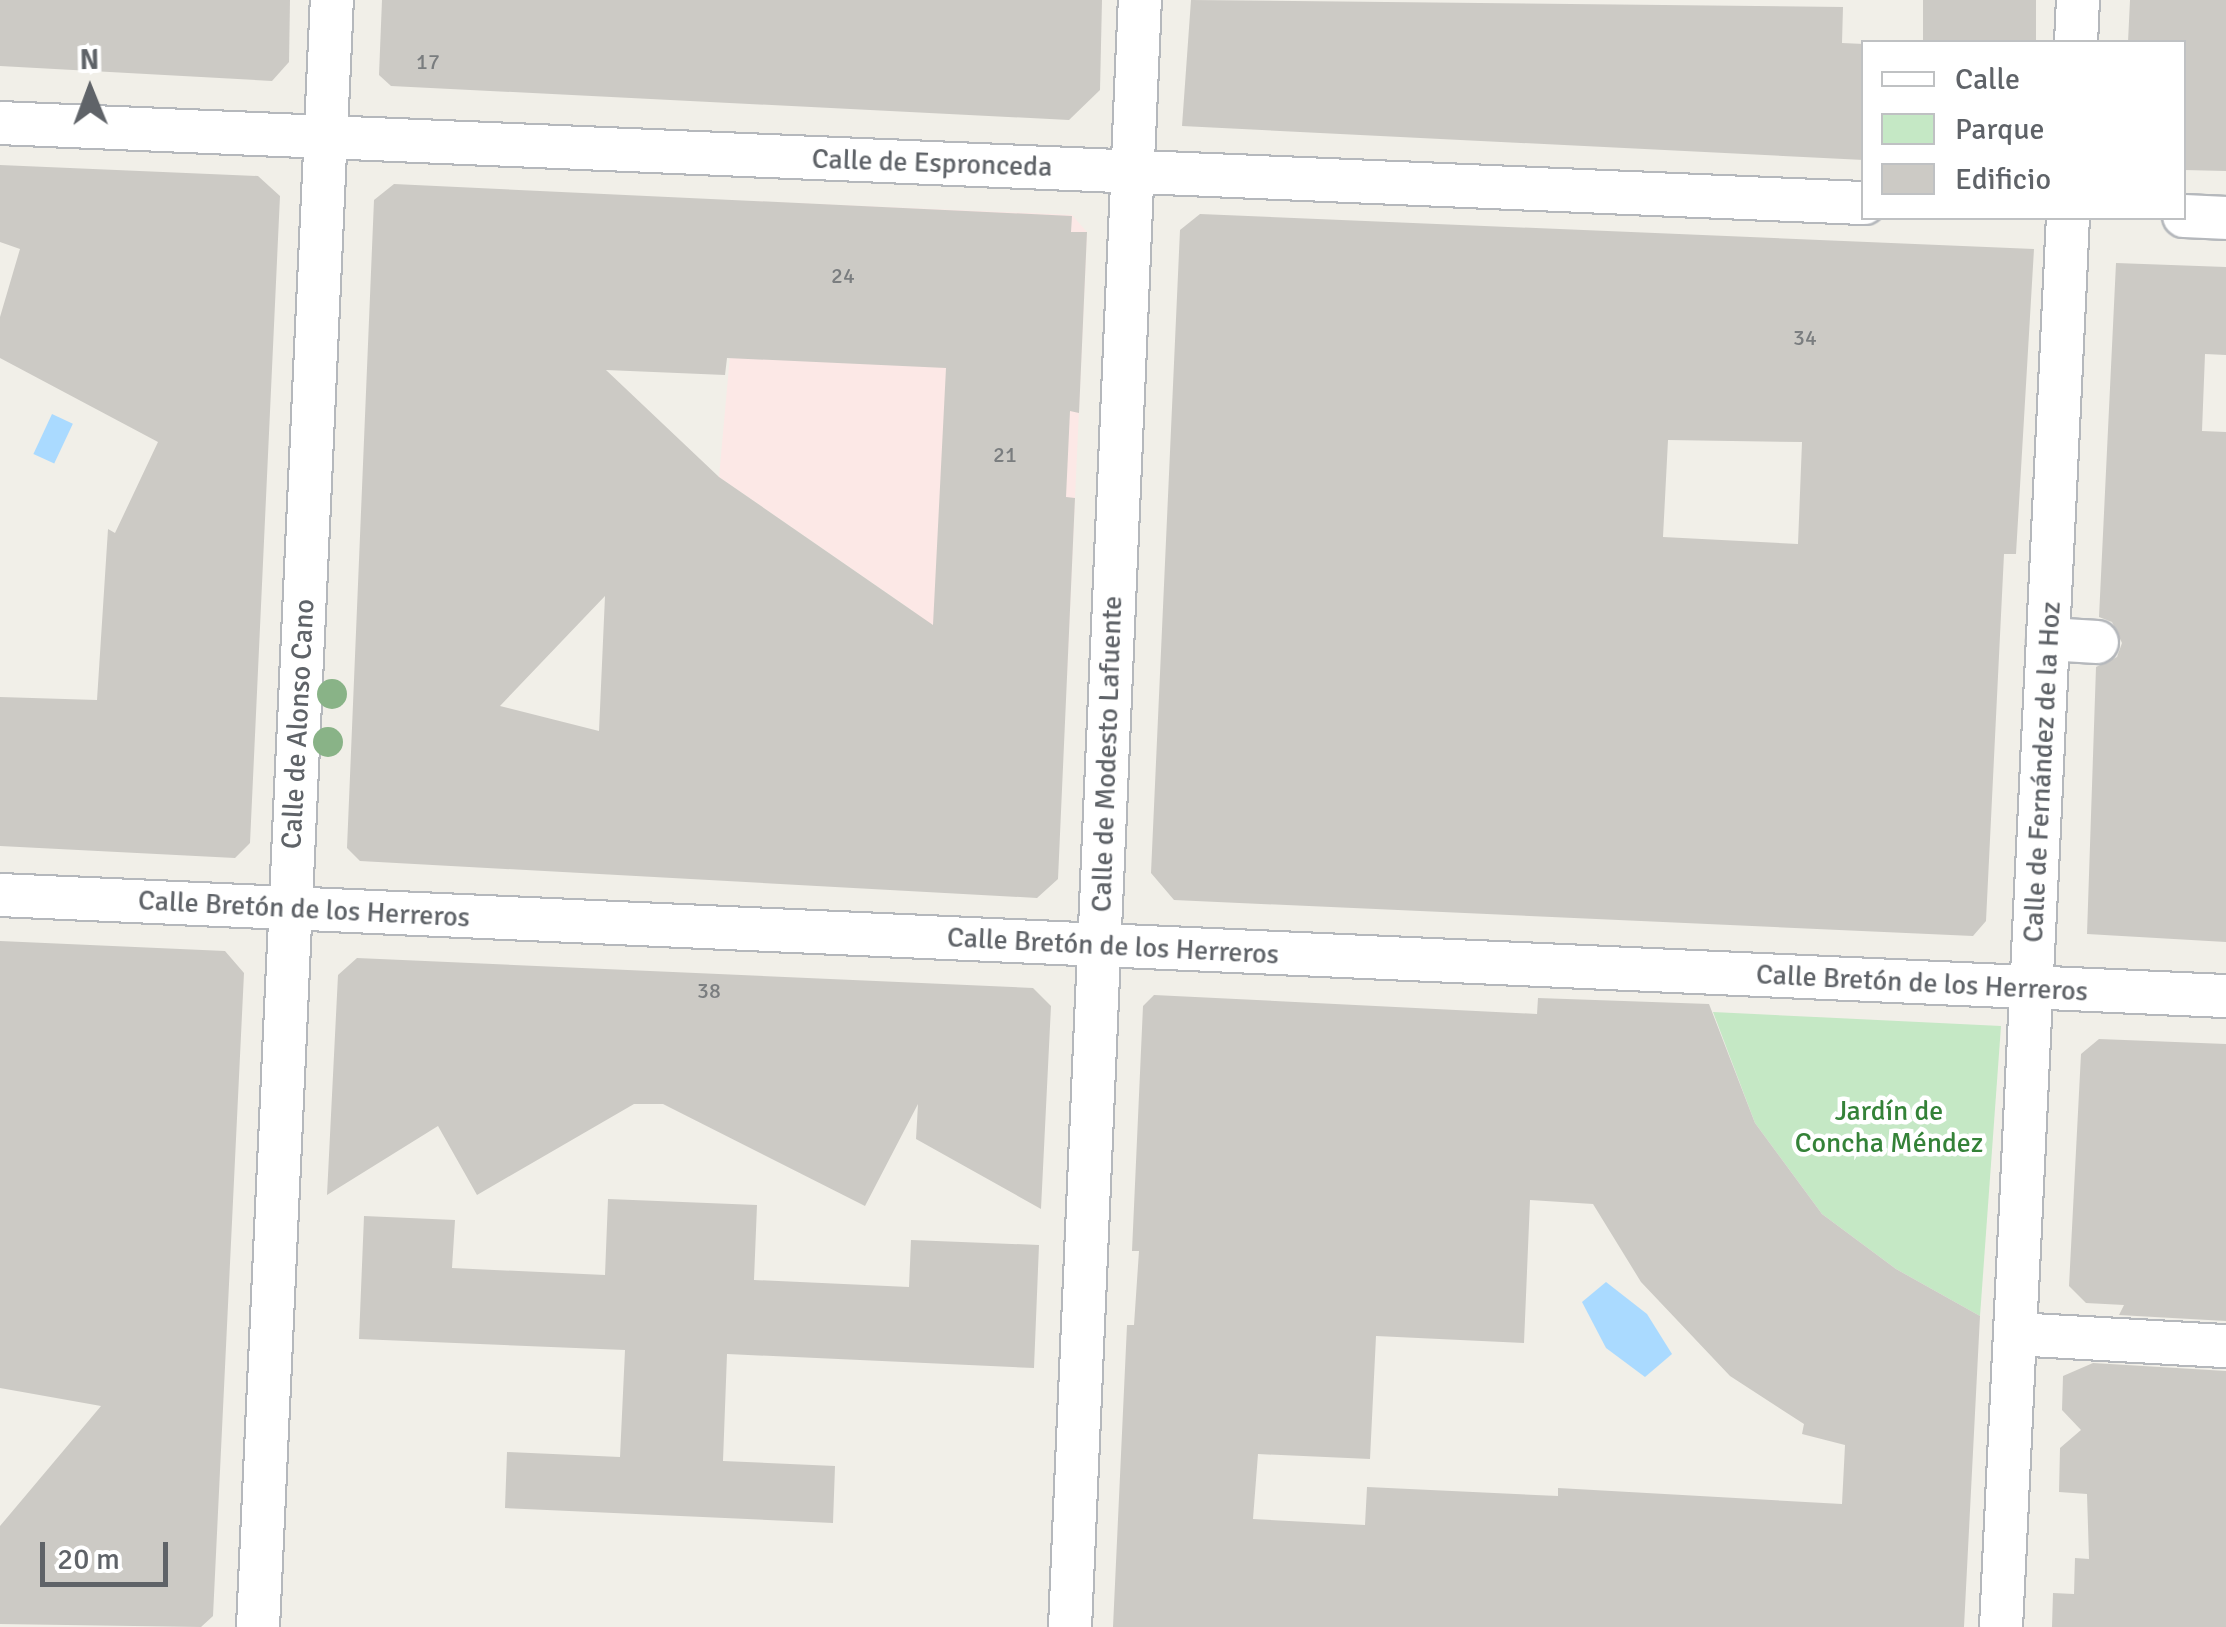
<!DOCTYPE html>
<html>
<head>
<meta charset="utf-8">
<style>
  body { margin:0 }
  #map { position:relative; width:2226px; height:1627px; overflow:hidden; background:#f1efe8; font-family:Signika,sans-serif }
  div>[style] { position:absolute }
  .medical>* { inset:0; background:#fce8e6 }
  .green>* { inset:0; background:#c5e8c5 }
  .water>* { inset:0; background:#aadaff; transform-origin:0 0 }
  .building>* { inset:0; background:#cccac5; transform-origin:0 0 }
  .roads { filter:drop-shadow(2px 0 #b5b8bc) drop-shadow(-2px 0 #b5b8bc) drop-shadow(0 2px #b5b8bc) drop-shadow(0 -2px #b5b8bc) }
  .minor>* { height:42px; margin:-21px; padding:0 21px; transform-origin:21px; border-radius:21px; background:#fff }
  .trees>* { width:30px; height:30px; margin:-15px; border-radius:50%; background:#89b387 }
  span { translate:-50% -50%; white-space:nowrap; text-align:center; line-height:1.15; -webkit-text-stroke:9px #fff; paint-order:stroke }
  .number-label { font-size:22px; color:#7a7d7f }
  .number-label span { -webkit-text-stroke-width:0 }
  .street-label { font-size:28px; color:#5f6368 }
  .park-label { font-size:28px; color:#348238 }
  .legend { position:absolute; left:1861px; top:40px; width:325px; height:180px; box-sizing:border-box; background:#fff; border:2px solid #bfc1c3; margin:0; padding:12px 18px; list-style:none; font-size:30px; color:#5f6368 }
  .legend li { display:flex; align-items:center; gap:20px; height:50px }
  .legend b { width:50px; border:2px solid #bfc1c3 }
  .north { position:absolute; left:40px; top:40px; width:100px; height:100px; -webkit-text-stroke:8px #fff; paint-order:stroke; rotate:359deg; font-size:28px; font-weight:700; line-height:40px; text-align:center; color:#5f6368 }
  .north::after { content:''; display:block; margin:auto; width:35px; height:45px; background:#5f6368; clip-path:polygon(50% 0,100% 100%,50% 72%,0 100%) }
  .scale { position:absolute; left:40px; top:1542px; width:128px; height:45px; box-sizing:border-box; border:5px solid #5f6368; border-top:0; padding-left:12px; font-size:30px; line-height:35px; white-space:nowrap; color:#5f6368; -webkit-text-stroke:8px #fff; paint-order:stroke }
</style>
</head>
<body>
<div id="map">
  <div class="medical">
    <div style="clip-path:polygon(744px 201px,1072px 215px,1087px 232px,1067px 676px,903px 671px,913px 611px,719px 477px)"></div>
  </div>
  <div class="green">
    <div style="clip-path:polygon(1713px 1012px,2001px 1026px,1980px 1316px,1896px 1269px,1822px 1214px,1755px 1123px)"></div>
  </div>
  <div class="water">
    <div style="left:52px;top:414px;width:23px;height:44px;rotate:25deg"></div>
    <div style="clip-path:polygon(1606px 1282px,1647px 1314px,1672px 1354px,1645px 1377px,1606px 1348px,1582px 1302px)"></div>
  </div>
  <div class="building">
    <div style="clip-path:polygon(0 0,290px 0,289px 62px,272px 81px,0 66px)"></div>
    <div style="clip-path:polygon(382px 0,1102px 0,1100px 90px,1069px 120px,391px 86px,379px 75px)"></div>
    <div style="clip-path:polygon(1191px 0,1843px 7px,1842px 43px,1864px 44px,1864px 160px,1182px 126px)"></div>
    <div style="left:1923px;top:0;width:113px;height:42px"></div>
    <div style="clip-path:polygon(2130px 0,2226px 0,2226px 171px,2184px 170px,2184px 42px,2128px 42px)"></div>
    <div style="clip-path:polygon(0 165px,258px 176px,280px 196px,250px 843px,235px 858px,0 846px,0 697px,97px 700px,108px 529px,115px 533px,158px 442px,0 358px,0 317px,20px 249px,0 242px)"></div>
    <div style="clip-path:polygon(evenodd,394px 184px,1072px 216px,1071px 232px,1087px 232px,1079px 413px,1070px 411px,1066px 497px,1075px 498px,1058px 879px,1037px 898px,360px 861px,347px 848px,374px 200px,394px 184px,727px 358px,946px 368px,933px 625px,719px 477px,606px 370px,725px 375px,727px 358px,394px 184px,605px 596px,599px 731px,500px 706px,605px 596px)"></div>
    <div style="clip-path:polygon(evenodd,1200px 214px,2034px 249px,2016px 554px,2004px 554px,1986px 921px,1973px 936px,1174px 900px,1151px 873px,1180px 230px,1200px 214px,1668px 440px,1802px 442px,1798px 544px,1663px 537px,1668px 440px)"></div>
    <div style="clip-path:polygon(2116px 263px,2226px 267px,2226px 355px,2205px 354px,2202px 431px,2226px 432px,2226px 942px,2087px 934px,2096px 667px,2117px 657px,2122px 643px,2112px 622px,2099px 617px)"></div>
    <div style="clip-path:polygon(0 941px,225px 951px,244px 973px,213px 1616px,201px 1627px,0 1624px,0 1526px,101px 1406px,0 1388px)"></div>
    <div style="clip-path:polygon(357px 958px,1033px 988px,1051px 1006px,1041px 1209px,916px 1139px,918px 1104px,865px 1206px,663px 1104px,634px 1104px,477px 1195px,438px 1126px,327px 1195px,338px 975px)"></div>
    <div style="clip-path:polygon(evenodd,1154px 995px,1537px 1014px,1538px 998px,1709px 1004px,1755px 1123px,1822px 1214px,1896px 1269px,1980px 1316px,1964px 1627px,1113px 1627px,1127px 1325px,1134px 1325px,1139px 1251px,1132px 1251px,1143px 1006px,1154px 995px,1530px 1200px,1593px 1204px,1641px 1282px,1730px 1376px,1804px 1424px,1802px 1434px,1845px 1445px,1842px 1504px,1558px 1488px,1558px 1496px,1367px 1487px,1365px 1525px,1253px 1519px,1258px 1454px,1370px 1459px,1376px 1336px,1524px 1343px,1530px 1200px)"></div>
    <div style="clip-path:polygon(2099px 1039px,2226px 1044px,2226px 1321px,2119px 1315px,2124px 1305px,2086px 1303px,2069px 1286px,2081px 1054px)"></div>
    <div style="clip-path:polygon(608px 1199px,757px 1205px,754px 1280px,909px 1287px,911px 1240px,1039px 1245px,1034px 1368px,727px 1354px,723px 1461px,835px 1466px,833px 1523px,505px 1508px,507px 1452px,620px 1457px,625px 1350px,359px 1339px,364px 1216px,455px 1220px,452px 1268px,605px 1275px)"></div>
    <div style="clip-path:polygon(2093px 1363px,2226px 1371px,2226px 1627px,2052px 1627px,2053px 1593px,2074px 1594px,2075px 1558px,2089px 1559px,2087px 1494px,2059px 1492px,2060px 1448px,2081px 1430px,2062px 1410px,2063px 1376px)"></div>
  </div>
  <div class="roads">
    <div class="minor">
      <div style="left:2076px;top:42px;width:42px;rotate:-87.3deg"></div>
      <div style="left:0;top:123px;width:1866px;rotate:2.46deg"></div>
      <div style="left:2184px;top:216px;width:42px;rotate:2.7deg"></div>
      <div style="left:2048px;top:639px;width:49px;rotate:3.5deg"></div>
      <div style="left:0;top:895px;width:2228px;rotate:2.6deg"></div>
      <div style="left:2015px;top:1334px;width:211px;rotate:3.3deg"></div>
      <div style="left:258px;top:1627px;width:1629px;rotate:-87.4deg"></div>
      <div style="left:1070px;top:1627px;width:1629px;rotate:-87.54deg"></div>
      <div style="left:2001px;top:1627px;width:1411px;rotate:-87.28deg"></div>
    </div>
  </div>
  <div class="trees">
    <div style="left:332px;top:694px"></div>
    <div style="left:328px;top:742px"></div>
  </div>
  <div class="number-label">
    <span style="left:428px;top:62px">17</span>
    <span style="left:843px;top:276px">24</span>
    <span style="left:1805px;top:338px">34</span>
    <span style="left:1005px;top:455px">21</span>
    <span style="left:709px;top:991px">38</span>
  </div>
  <div class="street-label">
    <span style="left:932px;top:163px;rotate:2deg">Calle de Espronceda</span>
    <span style="left:298px;top:724px;rotate:-87deg">Calle de Alonso Cano</span>
    <span style="left:1107px;top:754px;rotate:-88deg">Calle de Modesto Lafuente</span>
    <span style="left:2042px;top:772px;rotate:-87deg">Calle de Fernández de la Hoz</span>
    <span style="left:304px;top:909px;rotate:3deg">Calle Bretón de los Herreros</span>
    <span style="left:1113px;top:946px;rotate:3deg">Calle Bretón de los Herreros</span>
    <span style="left:1922px;top:983px;rotate:3deg">Calle Bretón de los Herreros</span>
  </div>
  <div class="park-label">
    <span style="left:1889px;top:1127px">Jardín de<br>Concha Méndez</span>
  </div>
  <ul class="legend">
  <li><b style="height:12px;background:#fff"></b>Calle</li>
  <li><b style="height:28px;background:#c5e8c5"></b>Parque</li>
  <li><b style="height:28px;background:#cccac5"></b>Edificio</li>
  </ul>
  <div class="north">N</div>
  <div class="scale">20 m</div>
</div>
</body>
</html>
